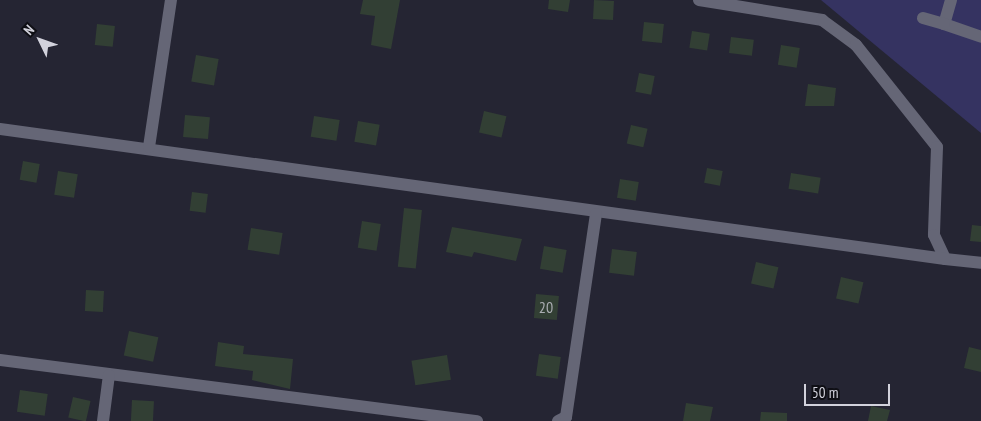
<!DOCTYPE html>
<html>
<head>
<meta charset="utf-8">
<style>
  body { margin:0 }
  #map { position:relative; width:981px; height:421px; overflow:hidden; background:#252533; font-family:"PT Sans Narrow",sans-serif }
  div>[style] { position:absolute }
  .green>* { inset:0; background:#353361 }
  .building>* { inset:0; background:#323f34; transform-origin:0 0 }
  .minor>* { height:12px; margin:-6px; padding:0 6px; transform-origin:6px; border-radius:6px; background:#656676 }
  span { translate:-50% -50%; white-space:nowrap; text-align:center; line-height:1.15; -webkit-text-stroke:4px #0f0f15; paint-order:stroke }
  .number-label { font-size:16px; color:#aaadb2 }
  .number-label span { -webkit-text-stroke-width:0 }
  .north { position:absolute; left:15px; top:15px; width:50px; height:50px; -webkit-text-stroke:4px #0f0f15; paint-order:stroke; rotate:312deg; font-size:14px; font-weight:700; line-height:20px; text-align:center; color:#d2d2dc }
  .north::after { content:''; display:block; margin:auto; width:18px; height:22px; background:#d2d2dc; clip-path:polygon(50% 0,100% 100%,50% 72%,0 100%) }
  .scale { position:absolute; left:804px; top:384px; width:86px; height:22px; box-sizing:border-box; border:2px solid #d2d2dc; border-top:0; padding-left:6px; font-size:15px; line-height:18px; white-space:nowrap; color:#d2d2dc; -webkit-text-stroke:4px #0f0f15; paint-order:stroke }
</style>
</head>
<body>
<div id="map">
  <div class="green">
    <div style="clip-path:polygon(821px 0,981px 0,981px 133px)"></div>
  </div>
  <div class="building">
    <div style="clip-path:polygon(363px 0,400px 0,391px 49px,371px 45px,375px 16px,360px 14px)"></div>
    <div style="clip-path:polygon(549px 0,570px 0,568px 12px,548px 9px)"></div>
    <div style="left:594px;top:0;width:20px;height:19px;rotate:3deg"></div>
    <div style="left:644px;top:22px;width:20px;height:19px;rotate:6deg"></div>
    <div style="left:97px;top:24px;width:18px;height:21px;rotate:6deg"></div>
    <div style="left:692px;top:31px;width:18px;height:17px;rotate:9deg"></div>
    <div style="left:731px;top:37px;width:23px;height:16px;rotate:7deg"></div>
    <div style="left:781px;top:45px;width:19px;height:20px;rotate:9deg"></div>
    <div style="left:196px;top:55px;width:23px;height:27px;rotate:10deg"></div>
    <div style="left:639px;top:73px;width:16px;height:19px;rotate:11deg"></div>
    <div style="clip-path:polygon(808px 84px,836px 88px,834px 106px,805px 106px)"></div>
    <div style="left:484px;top:111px;width:23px;height:22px;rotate:13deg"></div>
    <div style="left:185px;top:115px;width:25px;height:22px;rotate:5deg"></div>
    <div style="left:314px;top:116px;width:26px;height:21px;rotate:9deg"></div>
    <div style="left:358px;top:121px;width:22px;height:21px;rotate:10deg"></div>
    <div style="left:631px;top:125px;width:17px;height:19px;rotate:13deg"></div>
    <div style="left:23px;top:161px;width:17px;height:19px;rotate:10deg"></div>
    <div style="left:707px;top:168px;width:16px;height:15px;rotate:11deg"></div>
    <div style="left:58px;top:171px;width:20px;height:24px;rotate:9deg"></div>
    <div style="left:791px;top:173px;width:30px;height:16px;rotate:9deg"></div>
    <div style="left:620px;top:179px;width:19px;height:19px;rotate:9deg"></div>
    <div style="left:192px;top:192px;width:16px;height:19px;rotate:7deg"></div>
    <div style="left:404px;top:208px;width:18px;height:59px;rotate:6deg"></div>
    <div style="left:362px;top:221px;width:19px;height:27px;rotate:9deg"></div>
    <div style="clip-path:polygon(972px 225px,981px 226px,981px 242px,970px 241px)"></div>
    <div style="clip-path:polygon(452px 227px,522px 239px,516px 261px,474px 252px,472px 257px,446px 252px)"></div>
    <div style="left:251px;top:228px;width:32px;height:22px;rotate:9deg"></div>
    <div style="left:544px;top:246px;width:23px;height:23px;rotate:10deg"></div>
    <div style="left:612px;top:249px;width:25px;height:24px;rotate:7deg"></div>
    <div style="left:756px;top:262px;width:23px;height:22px;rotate:13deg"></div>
    <div style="left:841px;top:277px;width:23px;height:22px;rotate:13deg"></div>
    <div style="left:86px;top:290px;width:18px;height:21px;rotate:3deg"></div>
    <div style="left:536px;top:294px;width:23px;height:24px;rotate:5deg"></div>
    <div style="left:129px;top:331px;width:30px;height:25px;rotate:12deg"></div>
    <div style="clip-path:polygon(218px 342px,244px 346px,243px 354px,293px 359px,290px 389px,252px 380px,253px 371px,215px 366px)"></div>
    <div style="clip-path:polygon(969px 347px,981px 350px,981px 372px,964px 368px)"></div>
    <div style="left:539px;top:354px;width:22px;height:22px;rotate:8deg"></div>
    <div style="left:447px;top:355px;width:25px;height:36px;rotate:81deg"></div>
    <div style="left:20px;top:390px;width:28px;height:22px;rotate:8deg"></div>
    <div style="left:73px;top:397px;width:18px;height:21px;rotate:13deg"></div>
    <div style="left:132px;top:400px;width:22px;height:21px;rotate:3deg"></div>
    <div style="clip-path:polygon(686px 403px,713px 407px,710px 421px,683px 421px)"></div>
    <div style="clip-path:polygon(871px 406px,890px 410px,887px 421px,868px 421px)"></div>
    <div style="clip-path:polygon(761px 412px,787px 413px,787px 421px,760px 421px)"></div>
  </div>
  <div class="minor">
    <div style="left:699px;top:0;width:125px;rotate:9.2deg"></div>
    <div style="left:822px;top:20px;width:42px;rotate:36.3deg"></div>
    <div style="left:856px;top:45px;width:130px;rotate:51.5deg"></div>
    <div style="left:937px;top:147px;width:88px;rotate:92deg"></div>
    <div style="left:934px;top:235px;width:26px;rotate:65deg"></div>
    <div style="left:945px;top:259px;width:36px;rotate:6deg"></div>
    <div style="left:951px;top:0;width:25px;rotate:106deg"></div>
    <div style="left:944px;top:24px;width:39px;rotate:19deg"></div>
    <div style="left:923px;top:18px;width:22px;rotate:16deg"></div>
    <div style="left:0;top:129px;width:954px;rotate:7.83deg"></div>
    <div style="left:149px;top:147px;width:149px;rotate:-81.5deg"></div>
    <div style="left:0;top:360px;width:481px;rotate:7.3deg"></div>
    <div style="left:103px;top:421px;width:46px;rotate:-82.6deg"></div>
    <div style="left:558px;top:421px;width:9px;rotate:-27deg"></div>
    <div style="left:566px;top:417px;width:205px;rotate:-81.6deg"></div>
  </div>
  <div class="number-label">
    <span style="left:546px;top:307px">20</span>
  </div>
  <div class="north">N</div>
  <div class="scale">50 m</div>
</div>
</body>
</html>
